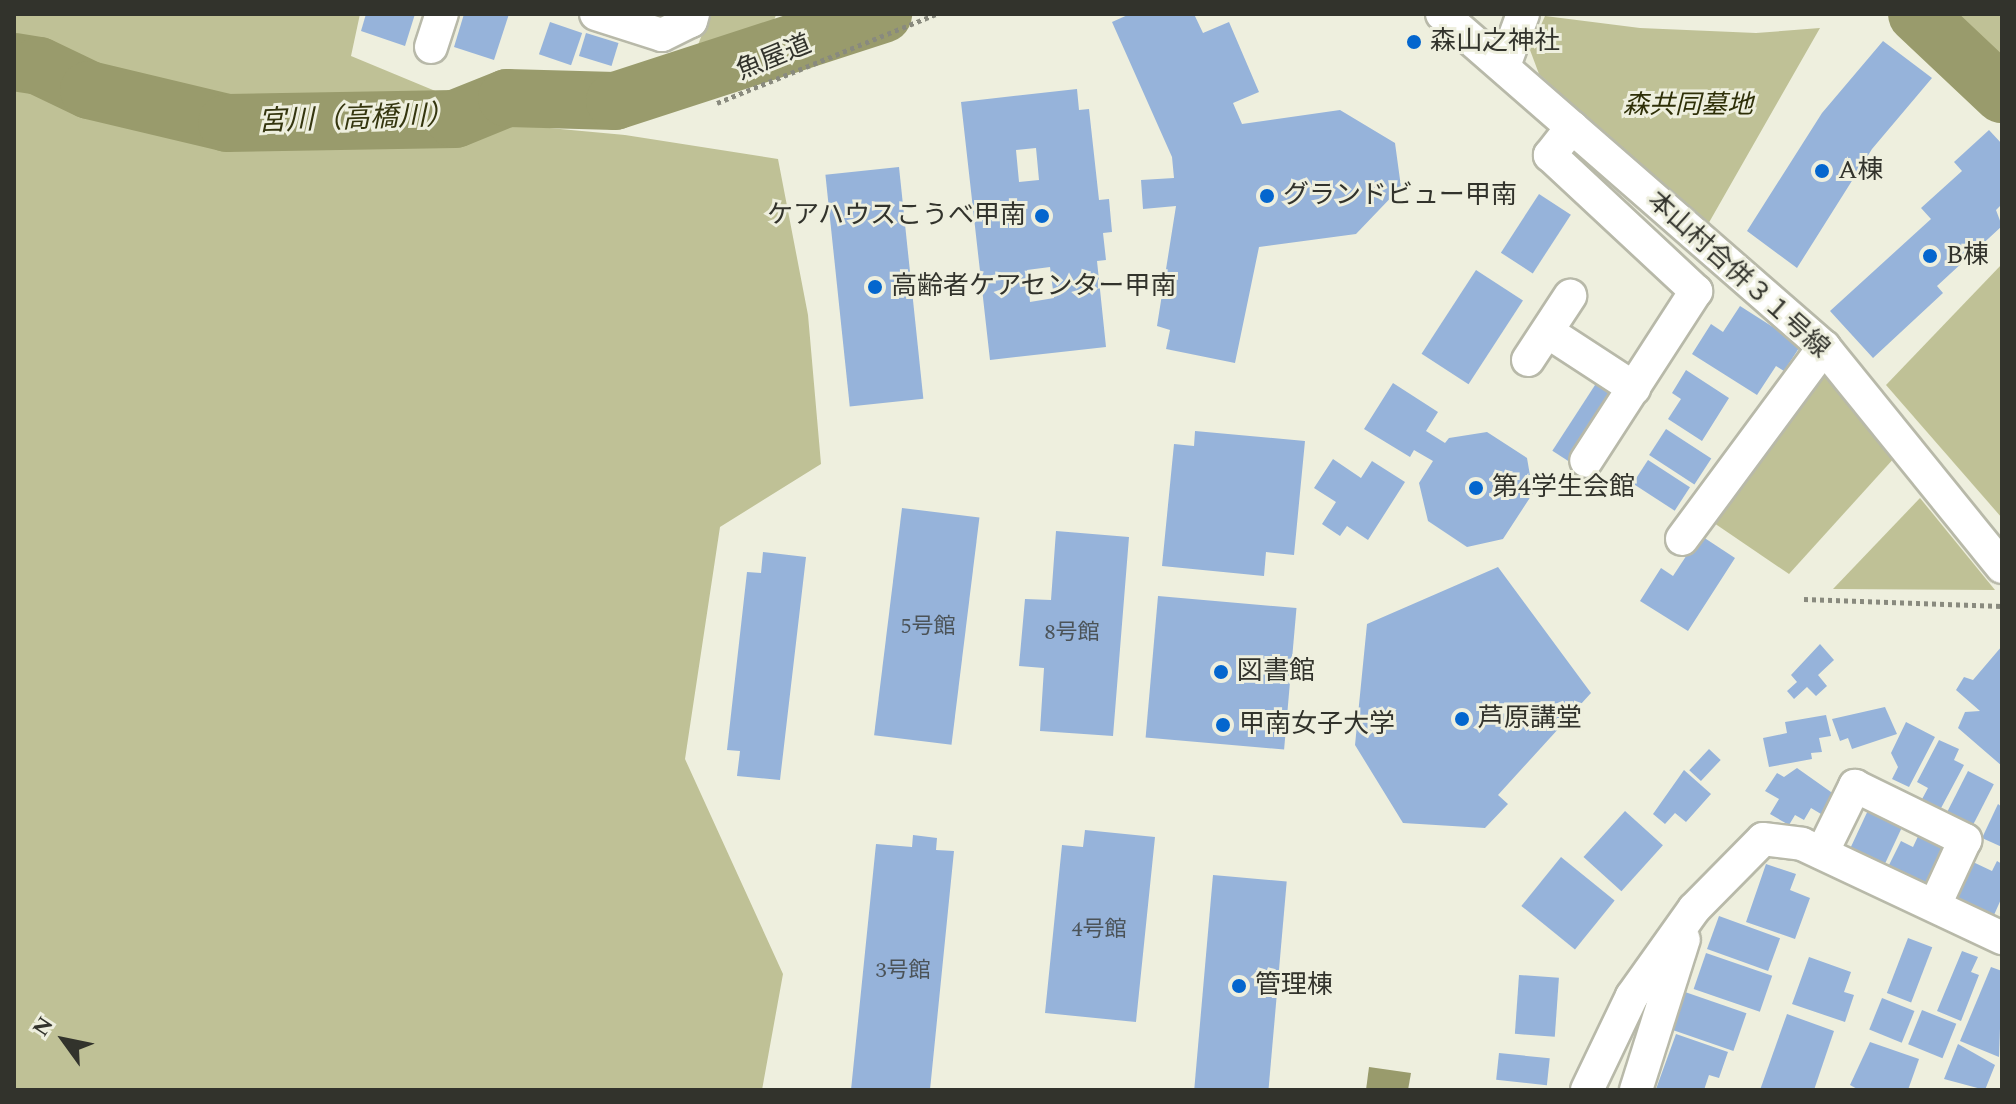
<!DOCTYPE html>
<html>
<head>
<meta charset="utf-8">
<style>
  body { margin:0 }
  #map { position:relative; width:2016px; height:1104px; overflow:hidden; background:#eeefde; font-family:Spectral,"Noto Sans JP",serif }
  div>[style] { position:absolute }
  .green>* { inset:0; background:#bfc196 }
  .water>* { inset:0; background:#999b6c }
  .river>* { height:58px; margin:-29px; padding:0 29px; transform-origin:29px; border-radius:29px; background:#999b6c }
  .building>* { inset:0; background:#96b3da; transform-origin:0 0 }
  .path>* { height:5px; margin-top:-2.5px; transform-origin:0; background:repeating-linear-gradient(90deg,#898a7e 0 4px,transparent 0 8px) }
  .roads { filter:drop-shadow(2px 0 #b8b9a9) drop-shadow(-2px 0 #b8b9a9) drop-shadow(0 2px #b8b9a9) drop-shadow(0 -2px #b8b9a9) }
  .minor>* { height:32px; margin:-16px; padding:0 16px; transform-origin:16px; border-radius:16px; background:#fff }
  .dots>* { width:22px; height:22px; translate:-50% -50%; box-sizing:border-box; border:4px solid #eeefde; border-radius:50% }
  span { translate:-50% -50%; white-space:nowrap; text-align:center; line-height:1.15; -webkit-text-stroke:6px #eeefde; paint-order:stroke }
  .number-label { font-size:22px; color:#4b5358 }
  .number-label span { -webkit-text-stroke-width:0 }
  .poi-label { font-size:26px; color:#32332c }
  .left { translate:0 -50%; text-align:left }
  .right { translate:-100% -50%; text-align:right }
  .street-label { font-size:26px; color:#32332c }
  .park-label { font-size:26px; color:#2e2f07; font-style:italic }
  .water-label { font-size:28px; color:#34350e; font-style:italic }
  .frame { position:absolute; inset:0; border:16px solid #32332c; pointer-events:none }
  .north { position:absolute; left:24px; top:1000px; width:80px; height:80px; -webkit-text-stroke:6px #eeefde; paint-order:stroke; rotate:303deg; font-size:22px; font-weight:700; line-height:32px; text-align:center; color:#32332c }
  .north::after { content:''; display:block; margin:auto; width:28px; height:36px; background:#32332c; clip-path:polygon(50% 0,100% 100%,50% 72%,0 100%) }
</style>
</head>
<body>
<div id="map">
  <div class="green">
    <div style="clip-path:polygon(14px 14px,360px 14px,351px 56px,517px 125px,625px 135px,778px 159px,808px 315px,821px 464px,720px 527px,685px 759px,783px 974px,762px 1090px,14px 1090px)"></div>
    <div style="clip-path:polygon(710px 14px,772px 14px,776px 15px,768px 36px,710px 54px,696px 50px)"></div>
    <div style="clip-path:polygon(1897px 14px,2002px 14px,2002px 117px,1897px 19px)"></div>
    <div style="clip-path:polygon(1545px 16px,1640px 28px,1756px 33px,1820px 28px,1707px 226px,1539px 74px,1530px 50px)"></div>
    <div style="clip-path:polygon(2002px 264px,2002px 518px,1886px 385px)"></div>
    <div style="clip-path:polygon(1825px 369px,1896px 456px,1789px 574px,1714px 523px)"></div>
    <div style="clip-path:polygon(1920px 498px,1995px 590px,1833px 589px)"></div>
  </div>
  <div class="water">
    <div style="clip-path:polygon(1369px 1067px,1411px 1073px,1408px 1090px,1366px 1090px)"></div>
  </div>
  <div class="river">
    <div style="left:1917px;top:14px;width:117px;rotate:43.3deg"></div>
    <div style="left:14px;top:62px;width:25px;rotate:9deg"></div>
    <div style="left:39px;top:66px;width:55px;rotate:25.6deg"></div>
    <div style="left:89px;top:90px;width:142px;rotate:13.4deg"></div>
    <div style="left:227px;top:123px;width:228px;rotate:-1deg"></div>
    <div style="left:455px;top:119px;width:56px;rotate:-22deg"></div>
    <div style="left:507px;top:98px;width:108px;rotate:1.6deg"></div>
    <div style="left:615px;top:101px;width:282px;rotate:-18deg"></div>
  </div>
  <div class="building">
    <div style="clip-path:polygon(366px 14px,415px 14px,405px 46px,361px 31px)"></div>
    <div style="clip-path:polygon(464px 14px,509px 14px,494px 60px,454px 47px)"></div>
    <div style="clip-path:polygon(1130px 14px,1194px 14px,1203px 33px,1229px 22px,1259px 92px,1233px 103px,1242px 124px,1340px 110px,1395px 143px,1401px 187px,1356px 234px,1259px 247px,1235px 363px,1166px 349px,1170px 330px,1157px 326px,1176px 206px,1143px 209px,1141px 180px,1174px 178px,1172px 157px,1112px 22px)"></div>
    <div style="left:550px;top:22px;width:34px;height:34px;rotate:19deg"></div>
    <div style="left:1413px;top:32px;width:13px;height:14px;rotate:39deg"></div>
    <div style="left:586px;top:33px;width:34px;height:24px;rotate:17deg"></div>
    <div style="clip-path:polygon(1883px 41px,1932px 78px,1872px 149px,1797px 268px,1747px 231px,1822px 113px)"></div>
    <div style="clip-path:polygon(evenodd,1077px 89px,1079px 110px,1089px 109px,1099px 200px,1109px 199px,1112px 232px,1103px 233px,1106px 260px,1097px 261px,1106px 347px,990px 360px,961px 102px,1077px 89px,1036px 148px,1039px 180px,1019px 182px,1016px 150px,1036px 148px,1077px 89px,1050px 267px,1054px 298px,1030px 302px,1027px 270px,1050px 267px)"></div>
    <div style="clip-path:polygon(1989px 130px,2002px 144px,2002px 204px,1996px 210px,2002px 226px,1937px 286px,1943px 293px,1873px 358px,1830px 311px,1931px 219px,1921px 208px,1962px 171px,1954px 162px)"></div>
    <div style="left:899px;top:167px;width:233px;height:74px;rotate:84deg"></div>
    <div style="left:1539px;top:194px;width:38px;height:70px;rotate:33deg"></div>
    <div style="left:1476px;top:270px;width:56px;height:100px;rotate:33deg"></div>
    <div style="clip-path:polygon(1740px 306px,1801px 345px,1784px 371px,1776px 366px,1757px 395px,1692px 354px,1711px 324px,1723px 332px)"></div>
    <div style="clip-path:polygon(1686px 370px,1729px 398px,1702px 441px,1668px 419px,1681px 399px,1672px 393px)"></div>
    <div style="left:1597px;top:382px;width:24px;height:82px;rotate:33deg"></div>
    <div style="clip-path:polygon(1393px 383px,1438px 412px,1426px 431px,1445px 443px,1449px 438px,1487px 432px,1527px 458px,1533px 493px,1503px 539px,1467px 547px,1428px 521px,1419px 483px,1433px 461px,1414px 450px,1410px 457px,1364px 429px)"></div>
    <div style="left:1666px;top:429px;width:54px;height:31px;rotate:33deg"></div>
    <div style="clip-path:polygon(1195px 431px,1305px 441px,1294px 555px,1266px 552px,1264px 576px,1162px 566px,1174px 444px,1194px 446px)"></div>
    <div style="clip-path:polygon(1333px 459px,1361px 478px,1372px 461px,1405px 482px,1368px 540px,1347px 526px,1340px 536px,1322px 524px,1336px 502px,1314px 488px)"></div>
    <div style="left:1648px;top:460px;width:50px;height:28px;rotate:33deg"></div>
    <div style="left:902px;top:508px;width:78px;height:229px;rotate:7deg"></div>
    <div style="clip-path:polygon(1056px 531px,1129px 537px,1113px 736px,1040px 731px,1044px 668px,1019px 666px,1025px 599px,1051px 600px)"></div>
    <div style="clip-path:polygon(1700px 535px,1735px 558px,1688px 631px,1640px 601px,1661px 568px,1673px 576px)"></div>
    <div style="clip-path:polygon(763px 552px,806px 557px,780px 780px,737px 776px,740px 751px,727px 750px,747px 572px,761px 573px)"></div>
    <div style="clip-path:polygon(1498px 567px,1591px 693px,1498px 795px,1508px 804px,1485px 828px,1403px 823px,1355px 745px,1367px 624px)"></div>
    <div style="left:1158px;top:596px;width:139px;height:142px;rotate:5deg"></div>
    <div style="clip-path:polygon(1820px 644px,1834px 660px,1818px 675px,1827px 686px,1816px 696px,1807px 687px,1794px 699px,1787px 691px,1797px 682px,1791px 675px)"></div>
    <div style="clip-path:polygon(2002px 646px,2002px 766px,1958px 728px,1965px 712px,1980px 711px,1956px 690px,1964px 677px,1973px 680px)"></div>
    <div style="clip-path:polygon(1885px 707px,1897px 734px,1852px 749px,1848px 738px,1840px 741px,1832px 719px)"></div>
    <div style="clip-path:polygon(1826px 715px,1831px 736px,1819px 738px,1822px 752px,1811px 753px,1812px 759px,1769px 767px,1763px 738px,1787px 733px,1785px 722px)"></div>
    <div style="clip-path:polygon(1906px 722px,1935px 737px,1909px 787px,1892px 779px,1898px 767px,1891px 753px)"></div>
    <div style="clip-path:polygon(1939px 740px,1959px 749px,1954px 760px,1964px 765px,1940px 810px,1921px 801px,1928px 788px,1917px 782px)"></div>
    <div style="left:1709px;top:749px;width:16px;height:29px;rotate:43deg"></div>
    <div style="clip-path:polygon(1797px 768px,1838px 797px,1826px 817px,1811px 808px,1804px 820px,1795px 815px,1789px 825px,1770px 814px,1779px 799px,1765px 791px,1777px 773px,1784px 777px)"></div>
    <div style="clip-path:polygon(1684px 770px,1711px 794px,1686px 822px,1675px 813px,1665px 824px,1653px 814px)"></div>
    <div style="left:1968px;top:771px;width:29px;height:49px;rotate:27deg"></div>
    <div style="clip-path:polygon(1998px 804px,2002px 807px,2002px 847px,1982px 838px)"></div>
    <div style="left:1870px;top:806px;width:38px;height:48px;rotate:25deg"></div>
    <div style="left:1625px;top:811px;width:51px;height:62px;rotate:42deg"></div>
    <div style="clip-path:polygon(1085px 830px,1155px 837px,1136px 1022px,1045px 1013px,1062px 845px,1083px 847px)"></div>
    <div style="clip-path:polygon(1920px 832px,1948px 846px,1928px 884px,1889px 865px,1901px 841px,1913px 847px)"></div>
    <div style="clip-path:polygon(913px 835px,937px 838px,936px 850px,954px 851px,930px 1090px,851px 1090px,876px 844px,912px 847px)"></div>
    <div style="left:1561px;top:857px;width:69px;height:63px;rotate:39deg"></div>
    <div style="clip-path:polygon(1997px 861px,2002px 864px,2002px 897px,1994px 915px,1957px 898px,1973px 862px,1992px 871px)"></div>
    <div style="clip-path:polygon(1766px 864px,1796px 874px,1790px 890px,1810px 898px,1795px 939px,1746px 922px)"></div>
    <div style="left:1213px;top:875px;width:74px;height:216px;rotate:5deg"></div>
    <div style="left:1719px;top:916px;width:65px;height:35px;rotate:20deg"></div>
    <div style="left:1908px;top:938px;width:26px;height:59px;rotate:21deg"></div>
    <div style="clip-path:polygon(1962px 951px,1978px 957px,1971px 972px,1979px 975px,1961px 1021px,1937px 1011px)"></div>
    <div style="left:1706px;top:953px;width:70px;height:38px;rotate:19deg"></div>
    <div style="clip-path:polygon(1809px 957px,1851px 972px,1844px 992px,1854px 995px,1845px 1022px,1792px 1004px)"></div>
    <div style="clip-path:polygon(1991px 967px,2002px 971px,1999px 1057px,1960px 1041px)"></div>
    <div style="left:1519px;top:975px;width:40px;height:59px;rotate:4deg"></div>
    <div style="left:1685px;top:992px;width:65px;height:40px;rotate:19deg"></div>
    <div style="left:1882px;top:998px;width:35px;height:34px;rotate:22deg"></div>
    <div style="left:1922px;top:1010px;width:37px;height:37px;rotate:22deg"></div>
    <div style="clip-path:polygon(1787px 1014px,1834px 1031px,1814px 1090px,1760px 1090px)"></div>
    <div style="clip-path:polygon(1676px 1034px,1728px 1052px,1719px 1078px,1709px 1075px,1704px 1090px,1656px 1089px)"></div>
    <div style="clip-path:polygon(1870px 1042px,1919px 1059px,1908px 1090px,1859px 1090px,1850px 1085px)"></div>
    <div style="clip-path:polygon(1958px 1044px,1995px 1065px,1985px 1090px,1944px 1079px)"></div>
    <div style="left:1499px;top:1053px;width:51px;height:27px;rotate:6deg"></div>
  </div>
  <div class="path">
    <div style="left:717px;top:103px;width:236px;rotate:-22.1deg"></div>
    <div style="left:1804px;top:599px;width:198px;rotate:2deg"></div>
  </div>
  <div class="roads">
    <div class="minor">
      <div style="left:596px;top:14px;width:69px;rotate:17.7deg"></div>
      <div style="left:662px;top:35px;width:32px;rotate:-26deg"></div>
      <div style="left:691px;top:21px;width:7px;rotate:-74deg"></div>
      <div style="left:1442px;top:14px;width:507px;rotate:41.08deg"></div>
      <div style="left:1824px;top:347px;width:283px;rotate:51deg"></div>
      <div style="left:431px;top:47px;width:35px;rotate:-72deg"></div>
      <div style="left:1504px;top:66px;width:55px;rotate:-69.9deg"></div>
      <div style="left:1572px;top:127px;width:36px;rotate:128deg"></div>
      <div style="left:1550px;top:155px;width:200px;rotate:43deg"></div>
      <div style="left:1696px;top:291px;width:202px;rotate:122.9deg"></div>
      <div style="left:1548px;top:332px;width:103px;rotate:33.1deg"></div>
      <div style="left:1528px;top:360px;width:77px;rotate:-56.7deg"></div>
      <div style="left:1682px;top:539px;width:239px;rotate:-53.5deg"></div>
      <div style="left:1822px;top:853px;width:75px;rotate:-63.8deg"></div>
      <div style="left:1855px;top:786px;width:123px;rotate:26.1deg"></div>
      <div style="left:1965px;top:840px;width:72px;rotate:114.8deg"></div>
      <div style="left:1587px;top:1090px;width:104px;rotate:-64.4deg"></div>
      <div style="left:1632px;top:996px;width:107px;rotate:-54.5deg"></div>
      <div style="left:1694px;top:909px;width:98px;rotate:-45.4deg"></div>
      <div style="left:1763px;top:839px;width:39px;rotate:7deg"></div>
      <div style="left:1802px;top:844px;width:221px;rotate:25.2deg"></div>
      <div style="left:1636px;top:1090px;width:158px;rotate:-72.4deg"></div>
    </div>
  </div>
  <div class="dots">
    <div style="left:1414px;top:42px;background:#0466ce"></div>
    <div style="left:1822px;top:171px;background:#0466ce"></div>
    <div style="left:1267px;top:196px;background:#0466ce"></div>
    <div style="left:1042px;top:216px;background:#0466ce"></div>
    <div style="left:1930px;top:256px;background:#0466ce"></div>
    <div style="left:875px;top:287px;background:#0466ce"></div>
    <div style="left:1476px;top:488px;background:#0466ce"></div>
    <div style="left:1221px;top:672px;background:#0466ce"></div>
    <div style="left:1462px;top:719px;background:#0466ce"></div>
    <div style="left:1223px;top:725px;background:#0466ce"></div>
    <div style="left:1239px;top:986px;background:#0466ce"></div>
  </div>
  <div class="number-label">
    <span style="left:928px;top:627px">5号館</span>
    <span style="left:1072px;top:633px">8号館</span>
    <span style="left:1099px;top:930px">4号館</span>
    <span style="left:903px;top:971px">3号館</span>
  </div>
  <div class="poi-label">
    <span class="left" style="left:1430px;top:42px">森山之神社</span>
    <span class="left" style="left:1838px;top:171px">A棟</span>
    <span class="left" style="left:1283px;top:196px">グランドビュー甲南</span>
    <span class="right" style="left:1026px;top:216px">ケアハウスこうべ甲南</span>
    <span class="left" style="left:1946px;top:256px">B棟</span>
    <span class="left" style="left:891px;top:287px">高齢者ケアセンター甲南</span>
    <span class="left" style="left:1492px;top:488px">第4学生会館</span>
    <span class="left" style="left:1237px;top:672px">図書館</span>
    <span class="left" style="left:1478px;top:719px">芦原講堂</span>
    <span class="left" style="left:1239px;top:725px">甲南女子大学</span>
    <span class="left" style="left:1255px;top:986px">管理棟</span>
  </div>
  <div class="street-label">
    <span style="left:774px;top:58px;rotate:-22deg">魚屋道</span>
    <span style="left:1738px;top:275px;rotate:42deg">本山村合併３１号線</span>
  </div>
  <div class="park-label">
    <span style="left:1688px;top:106px">森共同墓地</span>
  </div>
  <div class="water-label">
    <span style="left:356px;top:119px;rotate:-2deg">宮川（高橋川）</span>
  </div>
  <div class="frame"></div>
  <div class="north">N</div>
</div>
</body>
</html>
